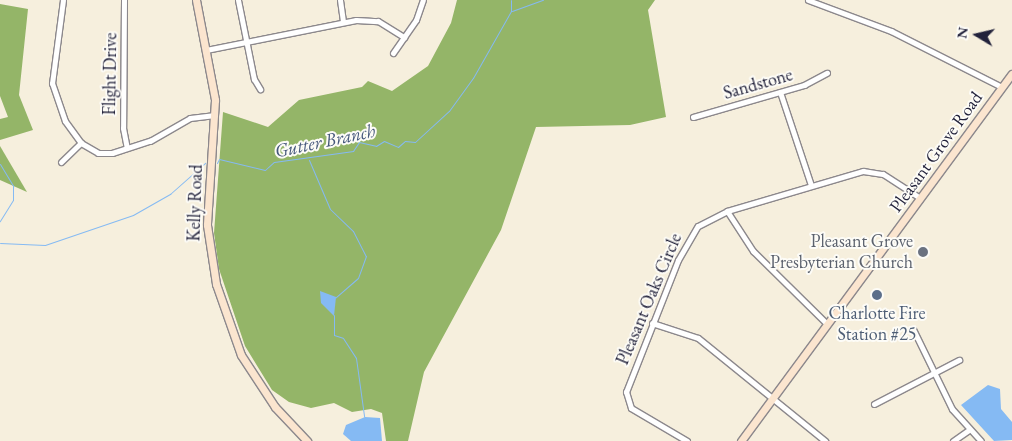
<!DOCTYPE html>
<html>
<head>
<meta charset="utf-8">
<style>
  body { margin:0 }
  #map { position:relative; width:1012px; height:441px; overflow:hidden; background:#f6efdd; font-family:"EB Garamond",serif }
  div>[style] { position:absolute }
  .forest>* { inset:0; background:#94b568 }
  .water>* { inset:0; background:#85baf3 }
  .stream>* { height:1px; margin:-0.5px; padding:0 0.5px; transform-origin:0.5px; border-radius:0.5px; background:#85baf3 }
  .roads { filter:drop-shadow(1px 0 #8c888c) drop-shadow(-1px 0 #8c888c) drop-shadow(0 1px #8c888c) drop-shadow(0 -1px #8c888c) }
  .street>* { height:5px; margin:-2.5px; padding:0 2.5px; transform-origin:2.5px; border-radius:2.5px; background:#fff }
  .secondary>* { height:7px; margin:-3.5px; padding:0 3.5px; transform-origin:3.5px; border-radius:3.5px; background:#fbe5cf }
  .dots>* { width:14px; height:14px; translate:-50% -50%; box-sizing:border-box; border:2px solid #fdfcf7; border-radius:50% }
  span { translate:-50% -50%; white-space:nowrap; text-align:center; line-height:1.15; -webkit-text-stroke:4px #fdfcf7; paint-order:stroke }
  .street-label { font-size:18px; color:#22223b }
  .worship-label { font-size:18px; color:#5b616d }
  .right { translate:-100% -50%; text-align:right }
  .service-label { font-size:18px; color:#4e5e75 }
  .water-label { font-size:19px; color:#45577b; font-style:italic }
  .north { position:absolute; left:952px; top:10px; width:50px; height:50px; -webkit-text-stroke:4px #fdfcf7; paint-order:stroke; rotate:279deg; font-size:14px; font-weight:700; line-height:20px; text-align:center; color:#22223b }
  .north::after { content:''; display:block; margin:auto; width:18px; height:22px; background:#22223b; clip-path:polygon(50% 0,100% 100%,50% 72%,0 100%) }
</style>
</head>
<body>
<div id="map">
  <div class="forest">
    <div style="clip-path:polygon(457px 0,655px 0,648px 10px,666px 117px,630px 125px,536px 127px,501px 230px,424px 372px,408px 441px,386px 441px,382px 413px,371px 409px,352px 412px,334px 403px,311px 408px,289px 402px,272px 390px,245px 346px,219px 269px,214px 233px,223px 112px,268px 127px,299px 100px,362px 87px,368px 81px,392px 91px,428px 66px,451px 23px)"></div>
    <div style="clip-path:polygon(0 4px,28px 9px,19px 95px,33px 130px,0 140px,0 119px,8px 117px,0 96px)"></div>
    <div style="clip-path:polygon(0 146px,27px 192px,0 180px)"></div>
  </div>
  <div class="water">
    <div style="clip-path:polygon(320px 291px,336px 297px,334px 316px,321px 303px)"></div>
    <div style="clip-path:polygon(988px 385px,1000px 389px,1001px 409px,1012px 422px,1012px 440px,994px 441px,961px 405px)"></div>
    <div style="clip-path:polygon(365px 417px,380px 418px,382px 441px,351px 441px,343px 434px,346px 425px)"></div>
  </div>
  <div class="stream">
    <div style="left:512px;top:11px;width:33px;rotate:-20deg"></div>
    <div style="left:309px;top:160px;width:53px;rotate:66.8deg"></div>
    <div style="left:330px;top:209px;width:32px;rotate:44deg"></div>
    <div style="left:353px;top:231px;width:28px;rotate:63deg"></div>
    <div style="left:366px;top:256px;width:23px;rotate:110deg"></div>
    <div style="left:358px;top:278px;width:30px;rotate:139deg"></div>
    <div style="left:217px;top:163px;width:4px;rotate:-63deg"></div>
    <div style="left:219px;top:159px;width:47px;rotate:13.4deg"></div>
    <div style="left:265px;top:170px;width:12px;rotate:-42deg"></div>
    <div style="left:274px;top:162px;width:80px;rotate:-7.9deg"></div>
    <div style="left:353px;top:151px;width:11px;rotate:-56deg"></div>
    <div style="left:359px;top:142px;width:17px;rotate:13deg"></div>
    <div style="left:376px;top:146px;width:9px;rotate:-32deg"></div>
    <div style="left:384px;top:141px;width:15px;rotate:23deg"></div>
    <div style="left:398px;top:147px;width:9px;rotate:-41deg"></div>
    <div style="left:405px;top:141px;width:10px;rotate:6deg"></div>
    <div style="left:415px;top:142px;width:46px;rotate:-42.4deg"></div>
    <div style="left:449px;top:111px;width:41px;rotate:-54deg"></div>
    <div style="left:473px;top:78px;width:77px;rotate:-60.4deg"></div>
    <div style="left:511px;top:11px;width:11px;rotate:-90deg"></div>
    <div style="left:0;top:164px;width:26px;rotate:59deg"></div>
    <div style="left:13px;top:186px;width:14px;rotate:90deg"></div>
    <div style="left:13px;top:200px;width:25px;rotate:122deg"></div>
    <div style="left:0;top:243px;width:45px;rotate:2.5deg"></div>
    <div style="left:45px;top:245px;width:93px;rotate:-18.8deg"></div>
    <div style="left:133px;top:215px;width:43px;rotate:-29.6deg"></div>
    <div style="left:170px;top:194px;width:47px;rotate:-41.5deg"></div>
    <div style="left:334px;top:315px;width:20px;rotate:90deg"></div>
    <div style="left:334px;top:335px;width:9px;rotate:18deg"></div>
    <div style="left:343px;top:338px;width:24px;rotate:57deg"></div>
    <div style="left:356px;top:358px;width:59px;rotate:82.1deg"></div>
  </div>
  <div class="roads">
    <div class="street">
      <div style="left:63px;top:0;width:84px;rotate:97.5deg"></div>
      <div style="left:52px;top:83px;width:40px;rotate:71.1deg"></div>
      <div style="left:65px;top:121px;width:27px;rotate:54deg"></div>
      <div style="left:81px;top:143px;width:20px;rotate:30deg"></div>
      <div style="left:98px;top:153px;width:14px"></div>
      <div style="left:112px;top:153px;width:40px;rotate:-18deg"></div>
      <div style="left:150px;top:141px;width:46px;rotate:-29.9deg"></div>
      <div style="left:190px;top:118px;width:25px;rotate:-7deg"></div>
      <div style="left:124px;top:0;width:128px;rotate:90.4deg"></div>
      <div style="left:123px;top:128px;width:20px;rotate:79deg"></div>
      <div style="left:238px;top:0;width:81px;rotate:78.6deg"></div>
      <div style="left:254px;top:79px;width:12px;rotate:59deg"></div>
      <div style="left:340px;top:0;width:22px;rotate:82deg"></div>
      <div style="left:808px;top:0;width:89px;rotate:20.5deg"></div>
      <div style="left:891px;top:31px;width:124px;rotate:26.8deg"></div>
      <div style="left:206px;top:50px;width:153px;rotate:-11.3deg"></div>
      <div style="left:356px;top:20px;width:22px;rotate:3deg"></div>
      <div style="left:378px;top:21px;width:31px;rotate:32deg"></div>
      <div style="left:393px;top:53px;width:40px;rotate:-55.1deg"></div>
      <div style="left:416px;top:20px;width:21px;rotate:-71deg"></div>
      <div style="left:780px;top:92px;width:98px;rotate:71.6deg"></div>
      <div style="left:693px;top:117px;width:116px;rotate:-16.1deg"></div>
      <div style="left:804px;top:85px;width:26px;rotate:-28deg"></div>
      <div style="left:61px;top:162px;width:28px;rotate:-44deg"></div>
      <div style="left:727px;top:211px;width:48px;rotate:57deg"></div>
      <div style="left:753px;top:251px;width:104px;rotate:44.6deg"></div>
      <div style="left:652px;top:323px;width:48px;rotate:18.1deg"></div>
      <div style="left:698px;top:338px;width:164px;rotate:39deg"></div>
      <div style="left:913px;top:329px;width:89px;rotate:64deg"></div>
      <div style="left:952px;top:409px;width:43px;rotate:47.8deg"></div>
      <div style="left:874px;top:404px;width:96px;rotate:-27.4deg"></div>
      <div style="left:687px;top:441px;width:65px;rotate:-149.5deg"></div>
      <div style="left:631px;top:408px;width:17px;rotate:-107deg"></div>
      <div style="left:626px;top:392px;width:142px;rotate:-68.5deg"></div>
      <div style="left:678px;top:260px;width:39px;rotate:-60deg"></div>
      <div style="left:698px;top:226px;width:33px;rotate:-27deg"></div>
      <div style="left:727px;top:211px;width:142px;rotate:-16.4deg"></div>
      <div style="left:863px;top:171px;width:20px;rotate:9deg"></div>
      <div style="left:883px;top:174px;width:44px;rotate:33deg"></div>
      <div style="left:953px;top:441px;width:19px;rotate:-35deg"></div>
    </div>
    <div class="secondary">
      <div style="left:196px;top:0;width:102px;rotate:79.2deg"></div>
      <div style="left:215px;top:100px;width:125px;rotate:93.7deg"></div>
      <div style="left:207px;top:225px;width:60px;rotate:81.3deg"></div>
      <div style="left:216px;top:284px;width:75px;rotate:70.6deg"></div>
      <div style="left:241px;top:355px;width:62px;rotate:56.8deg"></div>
      <div style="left:275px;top:407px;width:47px;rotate:46.7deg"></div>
      <div style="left:741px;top:441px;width:456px;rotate:-53.6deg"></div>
    </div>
  </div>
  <div class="dots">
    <div style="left:923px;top:252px;background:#6b7280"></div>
    <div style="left:877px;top:295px;background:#5c6f8a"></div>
  </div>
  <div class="street-label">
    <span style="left:110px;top:74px;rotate:-89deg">Flight Drive</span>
    <span style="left:758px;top:84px;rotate:-16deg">Sandstone</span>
    <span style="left:936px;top:152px;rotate:-54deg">Pleasant Grove Road</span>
    <span style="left:195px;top:203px;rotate:-88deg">Kelly Road</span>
    <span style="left:649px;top:299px;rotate:-67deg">Pleasant Oaks Circle</span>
  </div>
  <div class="worship-label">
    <span class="right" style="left:913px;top:252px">Pleasant Grove<br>Presbyterian Church</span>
  </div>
  <div class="service-label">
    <span style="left:877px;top:324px">Charlotte Fire<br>Station #25</span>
  </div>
  <div class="water-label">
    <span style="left:325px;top:141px;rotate:-12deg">Gutter Branch</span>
  </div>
  <div class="north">N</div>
</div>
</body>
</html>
